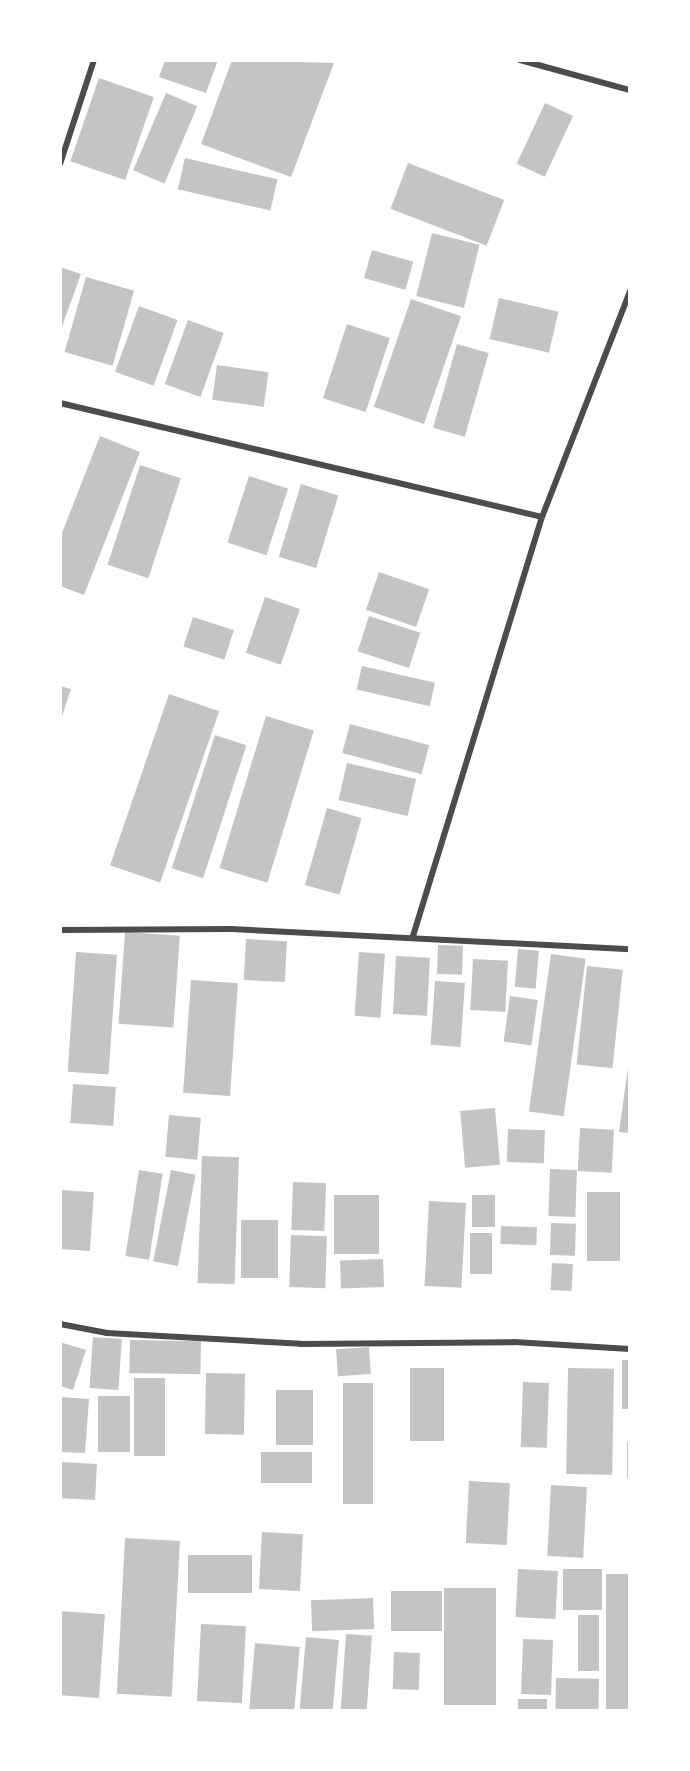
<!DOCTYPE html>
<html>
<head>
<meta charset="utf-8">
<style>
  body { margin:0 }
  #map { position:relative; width:690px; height:1771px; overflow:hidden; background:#fff; font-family:Mulish,sans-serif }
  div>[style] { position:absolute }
  .building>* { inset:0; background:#c4c4c4; transform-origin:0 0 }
  .minor>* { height:6px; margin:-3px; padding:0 3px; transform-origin:3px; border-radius:3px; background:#4c4c4c }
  span { translate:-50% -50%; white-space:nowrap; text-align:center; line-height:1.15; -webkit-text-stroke:4.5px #fff; paint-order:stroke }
  .frame { position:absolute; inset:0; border:62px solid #fff; pointer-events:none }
</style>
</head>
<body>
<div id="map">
  <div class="building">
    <div style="clip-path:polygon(165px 60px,218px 60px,206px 93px,159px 77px)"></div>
    <div style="clip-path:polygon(232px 60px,334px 63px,291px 177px,201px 144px)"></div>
    <div style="left:99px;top:78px;width:58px;height:88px;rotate:19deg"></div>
    <div style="left:166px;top:93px;width:34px;height:84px;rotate:23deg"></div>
    <div style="left:545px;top:103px;width:31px;height:67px;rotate:25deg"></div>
    <div style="left:185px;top:158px;width:95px;height:32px;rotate:13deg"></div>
    <div style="left:408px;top:163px;width:103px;height:49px;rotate:21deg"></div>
    <div style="left:432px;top:233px;width:49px;height:65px;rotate:14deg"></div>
    <div style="left:372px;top:250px;width:43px;height:29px;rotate:16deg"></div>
    <div style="clip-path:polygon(60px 267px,81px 274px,60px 332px)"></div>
    <div style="left:86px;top:277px;width:50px;height:78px;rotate:16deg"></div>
    <div style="left:499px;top:298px;width:61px;height:42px;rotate:13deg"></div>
    <div style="left:411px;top:299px;width:53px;height:114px;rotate:19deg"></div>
    <div style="left:139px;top:306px;width:41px;height:70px;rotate:20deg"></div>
    <div style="left:188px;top:320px;width:38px;height:68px;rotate:20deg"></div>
    <div style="left:347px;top:324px;width:45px;height:78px;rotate:18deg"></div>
    <div style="left:457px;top:344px;width:33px;height:87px;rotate:16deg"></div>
    <div style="left:217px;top:365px;width:52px;height:35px;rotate:8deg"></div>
    <div style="clip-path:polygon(100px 436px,140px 452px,84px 595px,60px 586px,60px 538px)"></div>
    <div style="left:140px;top:465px;width:43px;height:105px;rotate:18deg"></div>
    <div style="left:249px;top:476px;width:41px;height:70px;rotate:18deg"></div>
    <div style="left:301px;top:484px;width:39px;height:76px;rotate:17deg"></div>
    <div style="left:379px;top:572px;width:53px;height:40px;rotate:19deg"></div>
    <div style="left:265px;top:597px;width:37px;height:59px;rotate:19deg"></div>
    <div style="left:369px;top:616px;width:54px;height:37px;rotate:18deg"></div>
    <div style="left:193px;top:617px;width:43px;height:31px;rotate:18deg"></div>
    <div style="left:362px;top:666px;width:75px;height:24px;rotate:13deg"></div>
    <div style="clip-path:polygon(60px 686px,71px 689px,60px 722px)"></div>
    <div style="left:169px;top:694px;width:53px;height:181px;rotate:19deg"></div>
    <div style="left:266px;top:716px;width:50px;height:159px;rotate:17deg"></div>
    <div style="left:350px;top:724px;width:82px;height:30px;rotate:15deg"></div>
    <div style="left:215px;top:735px;width:33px;height:140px;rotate:18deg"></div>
    <div style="left:347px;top:763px;width:71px;height:38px;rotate:13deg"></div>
    <div style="left:327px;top:808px;width:36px;height:80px;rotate:16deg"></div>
    <div style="left:125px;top:932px;width:55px;height:92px;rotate:4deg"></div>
    <div style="left:246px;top:939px;width:41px;height:41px;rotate:3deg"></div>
    <div style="left:438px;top:945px;width:25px;height:29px;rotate:2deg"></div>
    <div style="left:518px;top:949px;width:21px;height:38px;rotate:5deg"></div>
    <div style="left:76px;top:952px;width:41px;height:120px;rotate:4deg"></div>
    <div style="left:359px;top:952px;width:26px;height:64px;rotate:4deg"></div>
    <div style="left:551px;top:954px;width:35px;height:159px;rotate:8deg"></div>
    <div style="left:396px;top:956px;width:34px;height:58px;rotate:3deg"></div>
    <div style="left:473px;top:959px;width:35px;height:51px;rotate:3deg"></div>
    <div style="left:587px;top:966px;width:36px;height:99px;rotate:6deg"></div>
    <div style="left:191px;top:980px;width:47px;height:113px;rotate:4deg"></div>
    <div style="left:435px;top:981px;width:30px;height:64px;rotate:4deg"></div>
    <div style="left:510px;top:996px;width:28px;height:46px;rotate:8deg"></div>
    <div style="clip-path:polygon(630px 1053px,630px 1133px,619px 1132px)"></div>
    <div style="left:73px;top:1084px;width:43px;height:39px;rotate:4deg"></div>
    <div style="left:495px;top:1108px;width:57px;height:35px;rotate:85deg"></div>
    <div style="left:169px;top:1115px;width:32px;height:42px;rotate:5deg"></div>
    <div style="left:580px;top:1128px;width:34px;height:43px;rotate:3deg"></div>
    <div style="left:508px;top:1129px;width:37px;height:33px;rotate:2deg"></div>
    <div style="left:202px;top:1156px;width:37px;height:127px;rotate:2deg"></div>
    <div style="left:550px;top:1169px;width:27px;height:47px;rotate:2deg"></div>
    <div style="left:139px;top:1170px;width:24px;height:87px;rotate:9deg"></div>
    <div style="left:171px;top:1170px;width:25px;height:93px;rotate:11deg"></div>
    <div style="left:293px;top:1182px;width:33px;height:48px;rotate:2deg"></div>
    <div style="left:62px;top:1190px;width:32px;height:59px;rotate:4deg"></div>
    <div style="left:587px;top:1192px;width:33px;height:69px"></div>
    <div style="left:334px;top:1195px;width:45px;height:59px"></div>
    <div style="left:472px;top:1195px;width:23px;height:32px"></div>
    <div style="left:429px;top:1201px;width:37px;height:85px;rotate:3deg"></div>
    <div style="left:241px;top:1220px;width:37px;height:58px"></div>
    <div style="left:551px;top:1223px;width:25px;height:32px;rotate:2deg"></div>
    <div style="left:501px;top:1226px;width:36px;height:18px;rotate:2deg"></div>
    <div style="left:470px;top:1233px;width:22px;height:41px"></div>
    <div style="left:291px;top:1235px;width:36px;height:52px;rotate:2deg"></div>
    <div style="left:383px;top:1259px;width:28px;height:43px;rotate:88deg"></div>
    <div style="left:552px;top:1263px;width:21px;height:27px;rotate:3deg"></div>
    <div style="left:93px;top:1337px;width:29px;height:51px;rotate:4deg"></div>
    <div style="left:130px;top:1340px;width:71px;height:33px;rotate:1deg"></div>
    <div style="clip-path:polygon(60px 1342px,86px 1350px,73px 1390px,60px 1386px)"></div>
    <div style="left:369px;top:1347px;width:27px;height:33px;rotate:86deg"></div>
    <div style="left:622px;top:1360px;width:8px;height:49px"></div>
    <div style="left:410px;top:1368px;width:34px;height:73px"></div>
    <div style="left:568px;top:1368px;width:46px;height:106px;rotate:1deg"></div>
    <div style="left:206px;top:1373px;width:39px;height:61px;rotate:1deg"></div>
    <div style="left:134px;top:1378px;width:31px;height:78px"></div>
    <div style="left:523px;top:1382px;width:26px;height:65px;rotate:2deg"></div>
    <div style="left:373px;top:1383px;width:121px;height:30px;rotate:90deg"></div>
    <div style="left:276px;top:1390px;width:37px;height:55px"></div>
    <div style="left:98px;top:1396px;width:32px;height:56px"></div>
    <div style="clip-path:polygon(60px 1397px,89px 1399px,85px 1453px,60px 1452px)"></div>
    <div style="left:627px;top:1442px;width:3px;height:36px"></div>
    <div style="left:312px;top:1452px;width:31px;height:51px;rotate:90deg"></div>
    <div style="left:60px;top:1462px;width:37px;height:36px;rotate:3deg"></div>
    <div style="left:469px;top:1481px;width:41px;height:62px;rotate:3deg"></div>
    <div style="left:551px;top:1485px;width:36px;height:71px;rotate:3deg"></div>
    <div style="left:262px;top:1532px;width:41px;height:57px;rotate:3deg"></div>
    <div style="left:125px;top:1538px;width:55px;height:156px;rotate:3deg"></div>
    <div style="left:188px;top:1555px;width:64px;height:38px"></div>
    <div style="left:518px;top:1569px;width:40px;height:48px;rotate:3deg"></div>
    <div style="left:563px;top:1569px;width:39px;height:41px"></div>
    <div style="left:630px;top:1574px;width:137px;height:24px;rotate:90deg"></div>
    <div style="left:444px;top:1588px;width:52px;height:117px"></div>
    <div style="left:391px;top:1591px;width:51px;height:40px"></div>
    <div style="left:373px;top:1598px;width:31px;height:62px;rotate:88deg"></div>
    <div style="left:60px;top:1611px;width:45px;height:84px;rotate:4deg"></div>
    <div style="left:578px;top:1615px;width:21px;height:56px"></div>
    <div style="left:201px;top:1624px;width:45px;height:77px;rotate:3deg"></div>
    <div style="left:346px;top:1634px;width:26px;height:77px;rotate:4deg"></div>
    <div style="left:306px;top:1637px;width:33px;height:74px;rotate:5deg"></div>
    <div style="left:523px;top:1639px;width:30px;height:55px;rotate:2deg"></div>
    <div style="left:255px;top:1643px;width:45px;height:68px;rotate:5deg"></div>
    <div style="left:394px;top:1652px;width:26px;height:37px;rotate:2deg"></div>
    <div style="left:556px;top:1678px;width:43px;height:33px;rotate:1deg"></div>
    <div style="left:518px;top:1699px;width:29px;height:12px"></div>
  </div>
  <div class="minor">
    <div style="left:520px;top:60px;width:114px;rotate:15.3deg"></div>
    <div style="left:60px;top:164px;width:109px;rotate:-71.9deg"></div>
    <div style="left:60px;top:403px;width:495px;rotate:13.3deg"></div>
    <div style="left:60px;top:930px;width:171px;rotate:-0.3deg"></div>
    <div style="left:231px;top:929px;width:400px;rotate:2.9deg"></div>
    <div style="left:413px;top:936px;width:438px;rotate:-72.9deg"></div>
    <div style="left:542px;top:517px;width:243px;rotate:-68.7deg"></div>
    <div style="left:60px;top:1324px;width:48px;rotate:10.8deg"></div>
    <div style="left:107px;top:1333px;width:194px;rotate:3.2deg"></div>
    <div style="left:301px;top:1344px;width:213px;rotate:-0.5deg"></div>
    <div style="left:514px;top:1342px;width:116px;rotate:3.5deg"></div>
  </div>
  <div class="frame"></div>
</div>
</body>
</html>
